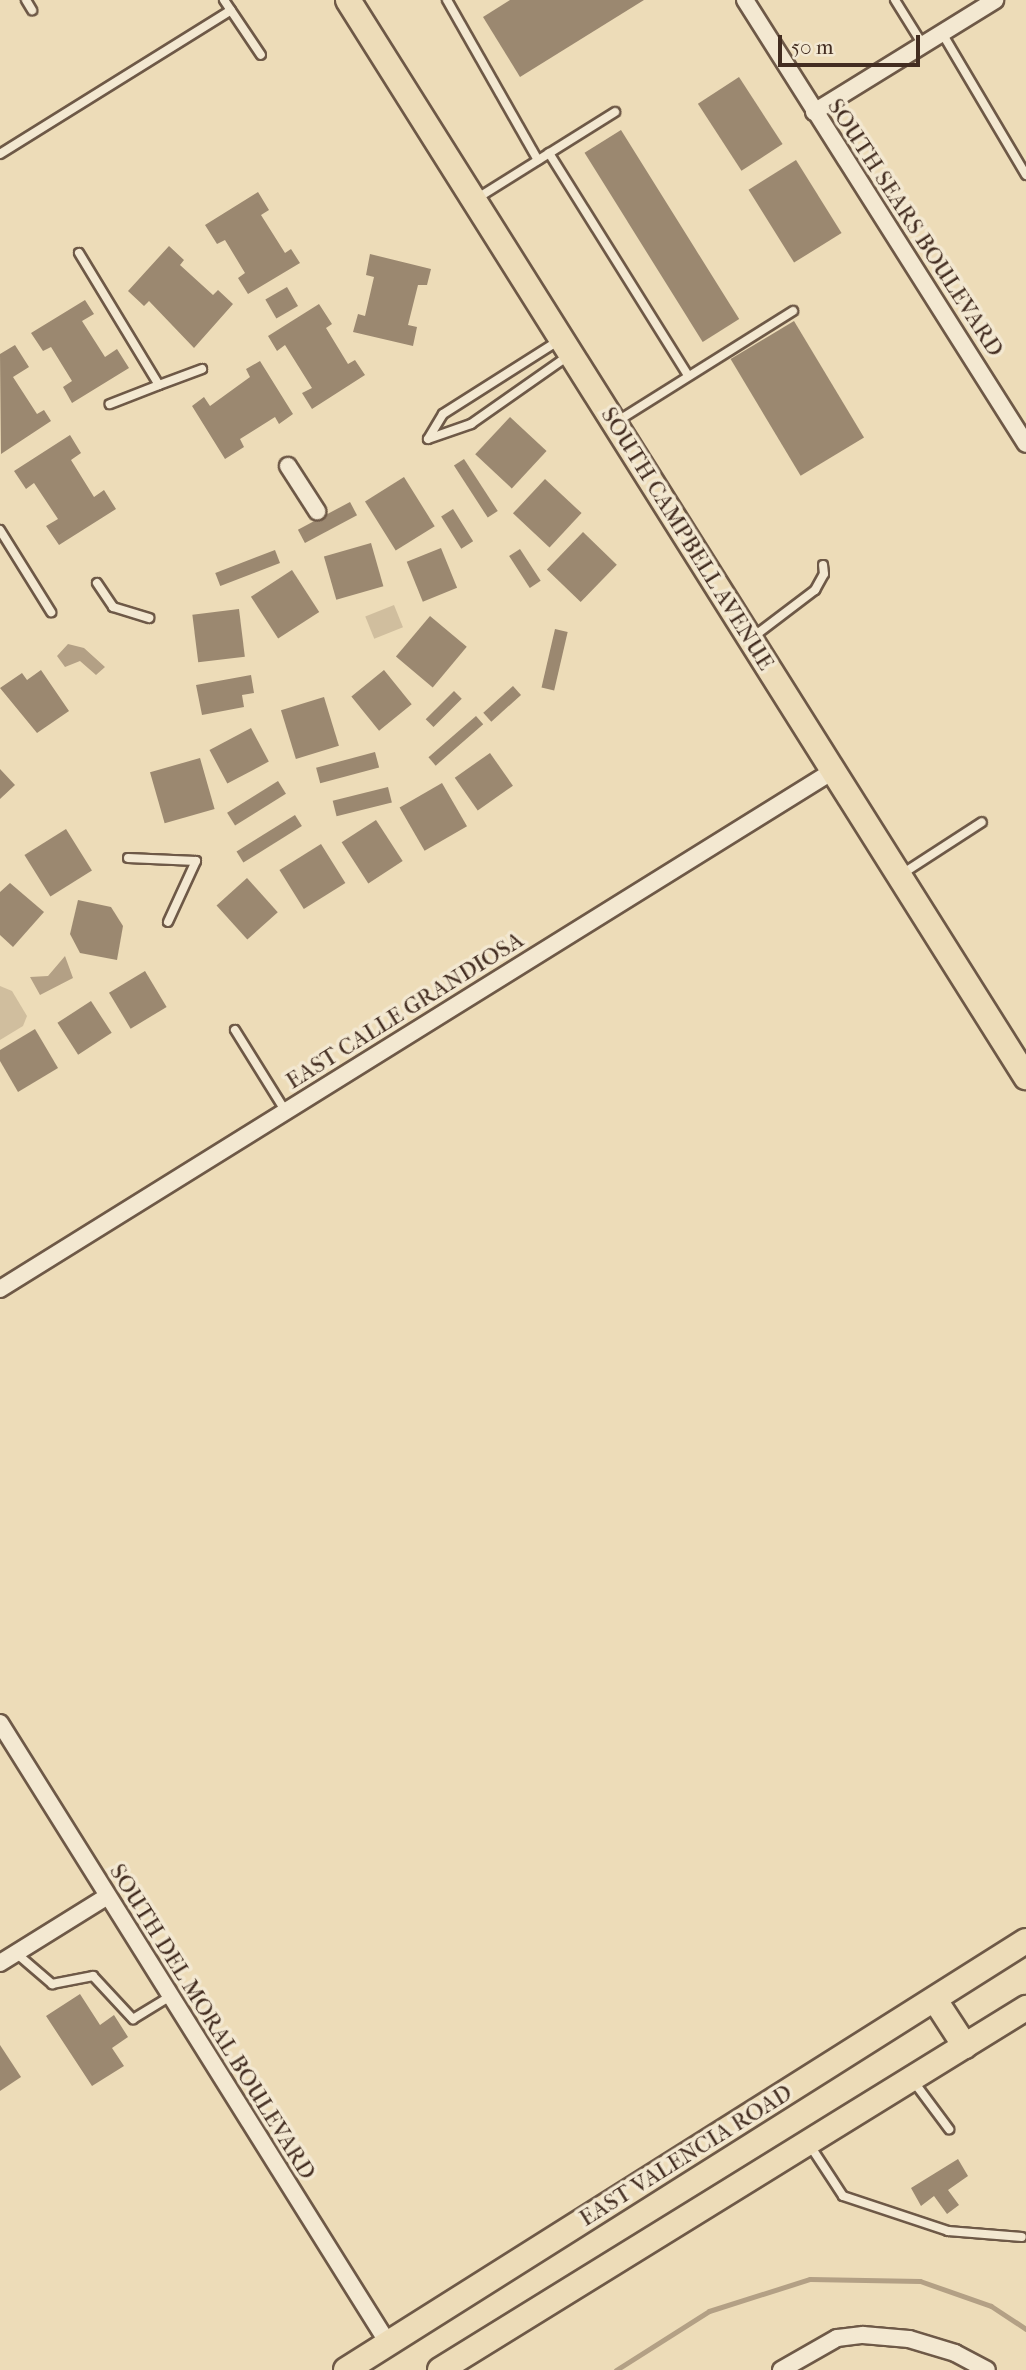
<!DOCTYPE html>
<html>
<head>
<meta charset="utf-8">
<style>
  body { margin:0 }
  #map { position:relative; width:1026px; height:2370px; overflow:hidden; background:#eddcb8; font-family:"IM FELL French Canon",serif }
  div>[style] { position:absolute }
  .green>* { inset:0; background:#d0be9e; transform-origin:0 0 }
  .water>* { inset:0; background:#b3a085 }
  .stream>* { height:5px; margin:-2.5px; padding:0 2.5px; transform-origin:2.5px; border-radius:2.5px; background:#b3a085 }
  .building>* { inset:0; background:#9b8870; transform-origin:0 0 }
  .roads { filter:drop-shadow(2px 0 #6e5947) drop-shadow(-2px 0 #6e5947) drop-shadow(0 2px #6e5947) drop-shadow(0 -2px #6e5947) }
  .service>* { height:8px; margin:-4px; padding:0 4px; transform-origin:4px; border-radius:4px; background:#f3e8d1 }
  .minor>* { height:16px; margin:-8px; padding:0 8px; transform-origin:8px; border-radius:8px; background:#f3e8d1 }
  .primary>* { height:24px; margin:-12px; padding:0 12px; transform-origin:12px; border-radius:12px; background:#eddcb8 }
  span { translate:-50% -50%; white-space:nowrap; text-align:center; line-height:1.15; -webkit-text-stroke:7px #f3e8d1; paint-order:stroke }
  .street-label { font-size:23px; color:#432d21 }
  .scale { position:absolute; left:778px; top:35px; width:142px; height:32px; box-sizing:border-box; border:4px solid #432d21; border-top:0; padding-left:9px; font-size:21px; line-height:24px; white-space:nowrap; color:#432d21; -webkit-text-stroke:5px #f3e8d1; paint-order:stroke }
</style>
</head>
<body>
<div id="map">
  <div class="green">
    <div style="left:394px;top:605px;width:24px;height:31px;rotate:68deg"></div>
    <div style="clip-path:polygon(0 986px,12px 991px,27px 1016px,23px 1026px,0 1040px)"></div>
  </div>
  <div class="water">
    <div style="clip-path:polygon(68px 644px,84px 648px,105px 667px,96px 675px,80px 661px,65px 667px,57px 656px)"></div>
    <div style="clip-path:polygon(65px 956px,73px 978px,40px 995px,30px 977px,48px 976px)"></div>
  </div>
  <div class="stream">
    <div style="left:616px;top:2370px;width:110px;rotate:-32.4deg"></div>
    <div style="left:709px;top:2311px;width:106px;rotate:-17.6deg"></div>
    <div style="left:810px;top:2279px;width:110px;rotate:1deg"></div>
    <div style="left:920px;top:2281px;width:75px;rotate:19.4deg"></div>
    <div style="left:991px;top:2306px;width:42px;rotate:33.3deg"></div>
  </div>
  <div class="building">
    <div style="clip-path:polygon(510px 0,644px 0,520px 77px,483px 17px)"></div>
    <div style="left:739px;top:77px;width:80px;height:49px;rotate:57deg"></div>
    <div style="left:621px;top:130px;width:223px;height:43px;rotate:58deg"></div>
    <div style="left:796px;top:160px;width:86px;height:56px;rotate:58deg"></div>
    <div style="clip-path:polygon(258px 192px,269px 210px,261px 215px,285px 253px,291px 249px,300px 263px,248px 294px,238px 278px,245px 273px,225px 240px,217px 244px,205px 225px)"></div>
    <div style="clip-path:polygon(169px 246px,184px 260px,180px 265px,213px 295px,218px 290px,233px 304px,194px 348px,149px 301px,144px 306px,128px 291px)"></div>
    <div style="clip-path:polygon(370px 254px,431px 269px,427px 285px,418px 285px,408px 325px,417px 327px,413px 346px,353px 332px,358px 314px,365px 316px,374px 277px,366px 275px)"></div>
    <div style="left:287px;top:287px;width:22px;height:25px;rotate:60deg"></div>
    <div style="clip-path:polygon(85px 300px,94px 314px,82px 321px,105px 357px,117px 349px,129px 368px,72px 403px,63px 387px,72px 381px,51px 347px,43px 351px,31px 333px)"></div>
    <div style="clip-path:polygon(319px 304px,332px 324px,326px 328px,348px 364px,355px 360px,365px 375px,312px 409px,302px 393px,312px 388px,285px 345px,277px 351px,268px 336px)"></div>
    <div style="left:794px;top:321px;width:136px;height:74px;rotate:59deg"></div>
    <div style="clip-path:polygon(15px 345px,29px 367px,13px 377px,37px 414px,44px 410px,51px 421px,1px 454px,0 354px)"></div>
    <div style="clip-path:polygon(260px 361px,293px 414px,279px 424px,275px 417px,240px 439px,244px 447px,225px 459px,192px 406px,204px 397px,210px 406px,250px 377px,246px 369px)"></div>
    <div style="left:510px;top:417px;width:50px;height:51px;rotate:43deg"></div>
    <div style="clip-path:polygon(70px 435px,81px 453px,71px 460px,94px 497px,104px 490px,116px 509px,59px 545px,46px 526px,58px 519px,34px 483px,26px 489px,14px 471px)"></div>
    <div style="left:464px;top:459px;width:62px;height:12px;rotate:57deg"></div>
    <div style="left:404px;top:477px;width:58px;height:46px;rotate:58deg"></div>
    <div style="left:545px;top:479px;width:50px;height:47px;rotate:43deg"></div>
    <div style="left:350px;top:502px;width:15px;height:59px;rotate:62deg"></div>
    <div style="left:453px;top:509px;width:38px;height:14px;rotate:58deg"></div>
    <div style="left:583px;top:532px;width:47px;height:52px;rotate:44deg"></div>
    <div style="left:371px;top:543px;width:45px;height:49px;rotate:74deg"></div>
    <div style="left:441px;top:548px;width:43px;height:37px;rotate:68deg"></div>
    <div style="left:520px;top:549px;width:38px;height:13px;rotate:57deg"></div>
    <div style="left:275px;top:550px;width:14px;height:64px;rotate:69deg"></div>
    <div style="left:292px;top:570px;width:50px;height:49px;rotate:57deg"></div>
    <div style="left:239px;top:609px;width:48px;height:47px;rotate:83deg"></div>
    <div style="left:430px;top:616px;width:48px;height:53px;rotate:40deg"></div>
    <div style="left:555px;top:629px;width:13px;height:60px;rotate:13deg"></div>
    <div style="clip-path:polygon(41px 670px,69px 711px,37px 733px,0 688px,22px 673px,27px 680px)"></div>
    <div style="left:384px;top:670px;width:44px;height:42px;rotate:51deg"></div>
    <div style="clip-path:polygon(251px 675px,254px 693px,242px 695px,244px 707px,202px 715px,196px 685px)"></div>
    <div style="left:513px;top:686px;width:12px;height:40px;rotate:48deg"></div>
    <div style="left:454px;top:691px;width:11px;height:40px;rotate:45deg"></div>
    <div style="left:324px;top:697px;width:51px;height:45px;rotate:73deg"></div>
    <div style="left:476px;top:716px;width:11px;height:63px;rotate:49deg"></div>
    <div style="left:251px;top:728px;width:38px;height:47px;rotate:62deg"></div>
    <div style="left:375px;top:752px;width:16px;height:61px;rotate:75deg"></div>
    <div style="left:490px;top:753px;width:40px;height:43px;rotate:55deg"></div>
    <div style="left:200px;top:758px;width:53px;height:52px;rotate:74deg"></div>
    <div style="clip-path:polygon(0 769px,15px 785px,0 799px)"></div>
    <div style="left:278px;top:781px;width:15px;height:60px;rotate:58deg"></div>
    <div style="left:442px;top:783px;width:50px;height:49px;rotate:60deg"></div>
    <div style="left:388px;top:787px;width:16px;height:57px;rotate:76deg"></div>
    <div style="left:295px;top:815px;width:13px;height:69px;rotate:58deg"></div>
    <div style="left:376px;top:820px;width:49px;height:41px;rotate:57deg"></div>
    <div style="left:66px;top:829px;width:49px;height:49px;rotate:58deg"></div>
    <div style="left:321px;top:844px;width:46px;height:49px;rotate:58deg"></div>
    <div style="left:247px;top:878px;width:46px;height:41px;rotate:48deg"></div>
    <div style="clip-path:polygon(10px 883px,44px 912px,13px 947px,0 935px,0 892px)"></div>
    <div style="clip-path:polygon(78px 900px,111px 907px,123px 926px,117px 960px,80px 953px,70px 934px)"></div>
    <div style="left:145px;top:971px;width:42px;height:42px;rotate:59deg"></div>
    <div style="left:91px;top:1001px;width:38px;height:40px;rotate:57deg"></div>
    <div style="clip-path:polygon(35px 1029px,58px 1068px,18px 1092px,0 1061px,0 1050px)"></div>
    <div style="clip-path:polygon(80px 1994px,100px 2025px,114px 2015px,128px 2037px,112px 2048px,124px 2066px,92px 2086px,46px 2016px)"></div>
    <div style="clip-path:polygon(0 2045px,21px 2077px,0 2091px)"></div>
    <div style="clip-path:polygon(958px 2159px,968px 2176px,948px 2190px,959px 2205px,947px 2214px,934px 2196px,921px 2206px,911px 2188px)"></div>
  </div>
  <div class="roads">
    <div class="service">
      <div style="left:26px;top:0;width:12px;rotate:59deg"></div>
      <div style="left:224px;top:0;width:66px;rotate:56.1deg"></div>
      <div style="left:447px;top:0;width:184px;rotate:60.4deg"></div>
      <div style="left:895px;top:0;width:53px;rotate:58.1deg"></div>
      <div style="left:942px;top:33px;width:165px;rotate:59.4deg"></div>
      <div style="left:549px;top:153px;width:261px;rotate:58deg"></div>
      <div style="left:0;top:154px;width:272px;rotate:-31.9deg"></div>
      <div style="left:476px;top:199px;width:164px;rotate:-32deg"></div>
      <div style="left:79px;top:253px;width:154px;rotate:58.8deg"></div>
      <div style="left:159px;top:385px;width:53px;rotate:158.8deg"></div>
      <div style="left:159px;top:385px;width:46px;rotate:-20.4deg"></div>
      <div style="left:616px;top:422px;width:209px;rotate:-32.1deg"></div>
      <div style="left:428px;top:439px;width:29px;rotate:-59deg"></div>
      <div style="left:443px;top:414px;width:136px;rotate:-32.4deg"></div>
      <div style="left:428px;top:439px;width:46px;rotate:-19.2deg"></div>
      <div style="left:471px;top:424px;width:118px;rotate:-35deg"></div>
      <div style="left:0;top:530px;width:97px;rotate:58.1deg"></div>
      <div style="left:97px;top:583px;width:29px;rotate:56deg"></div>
      <div style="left:113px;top:607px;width:38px;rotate:17deg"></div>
      <div style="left:753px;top:637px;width:78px;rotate:-37.2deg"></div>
      <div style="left:815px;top:590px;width:18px;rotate:-61deg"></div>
      <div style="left:824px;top:574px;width:9px;rotate:-96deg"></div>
      <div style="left:128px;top:858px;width:68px;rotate:2.5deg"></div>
      <div style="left:196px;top:861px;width:67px;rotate:114.7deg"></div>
      <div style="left:902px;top:874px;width:95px;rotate:-33deg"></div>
      <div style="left:235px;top:1030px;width:97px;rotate:58.1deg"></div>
      <div style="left:16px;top:1953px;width:48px;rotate:40.7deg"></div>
      <div style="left:52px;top:1984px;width:42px;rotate:-11deg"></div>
      <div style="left:93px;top:1976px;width:59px;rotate:47.1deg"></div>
      <div style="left:133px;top:2019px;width:42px;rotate:-31.4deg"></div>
      <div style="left:914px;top:2082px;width:59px;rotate:53.3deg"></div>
      <div style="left:809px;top:2144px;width:62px;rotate:56.8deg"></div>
      <div style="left:843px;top:2196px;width:111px;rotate:18.4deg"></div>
      <div style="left:948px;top:2231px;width:74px;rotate:4.6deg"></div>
    </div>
    <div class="minor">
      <div style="left:745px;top:0;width:525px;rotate:57.67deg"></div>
      <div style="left:814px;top:112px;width:213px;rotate:-31.7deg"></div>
      <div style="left:288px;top:466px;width:54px;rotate:57.2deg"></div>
      <div style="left:0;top:1289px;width:981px;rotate:-31.88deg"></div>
      <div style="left:0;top:1723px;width:731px;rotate:57.96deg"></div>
      <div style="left:0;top:1963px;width:125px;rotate:-31.9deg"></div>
      <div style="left:781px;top:2370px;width:64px;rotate:-29.7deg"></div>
      <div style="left:837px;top:2338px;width:26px;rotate:-7deg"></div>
      <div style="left:863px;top:2335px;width:46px;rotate:5deg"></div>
      <div style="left:909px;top:2339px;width:48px;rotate:16.9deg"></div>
      <div style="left:955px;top:2353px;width:36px;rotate:28deg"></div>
    </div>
    <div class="primary">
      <div style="left:348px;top:0;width:1273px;rotate:57.81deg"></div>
      <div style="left:935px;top:2000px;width:55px;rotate:56.9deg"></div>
      <div style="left:346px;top:2370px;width:804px;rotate:-32.25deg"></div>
      <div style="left:440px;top:2370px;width:689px;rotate:-31.71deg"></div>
    </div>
  </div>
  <div class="street-label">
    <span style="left:915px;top:228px;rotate:57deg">SOUTH SEARS BOULEVARD</span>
    <span style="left:687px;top:539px;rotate:58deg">SOUTH CAMPBELL AVENUE</span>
    <span style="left:405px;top:1011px;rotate:-32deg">EAST CALLE GRANDIOSA</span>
    <span style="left:212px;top:2022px;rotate:58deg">SOUTH DEL MORAL BOULEVARD</span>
    <span style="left:686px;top:2156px;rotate:-32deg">EAST VALENCIA ROAD</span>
  </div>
  <div class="scale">50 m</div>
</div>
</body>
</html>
